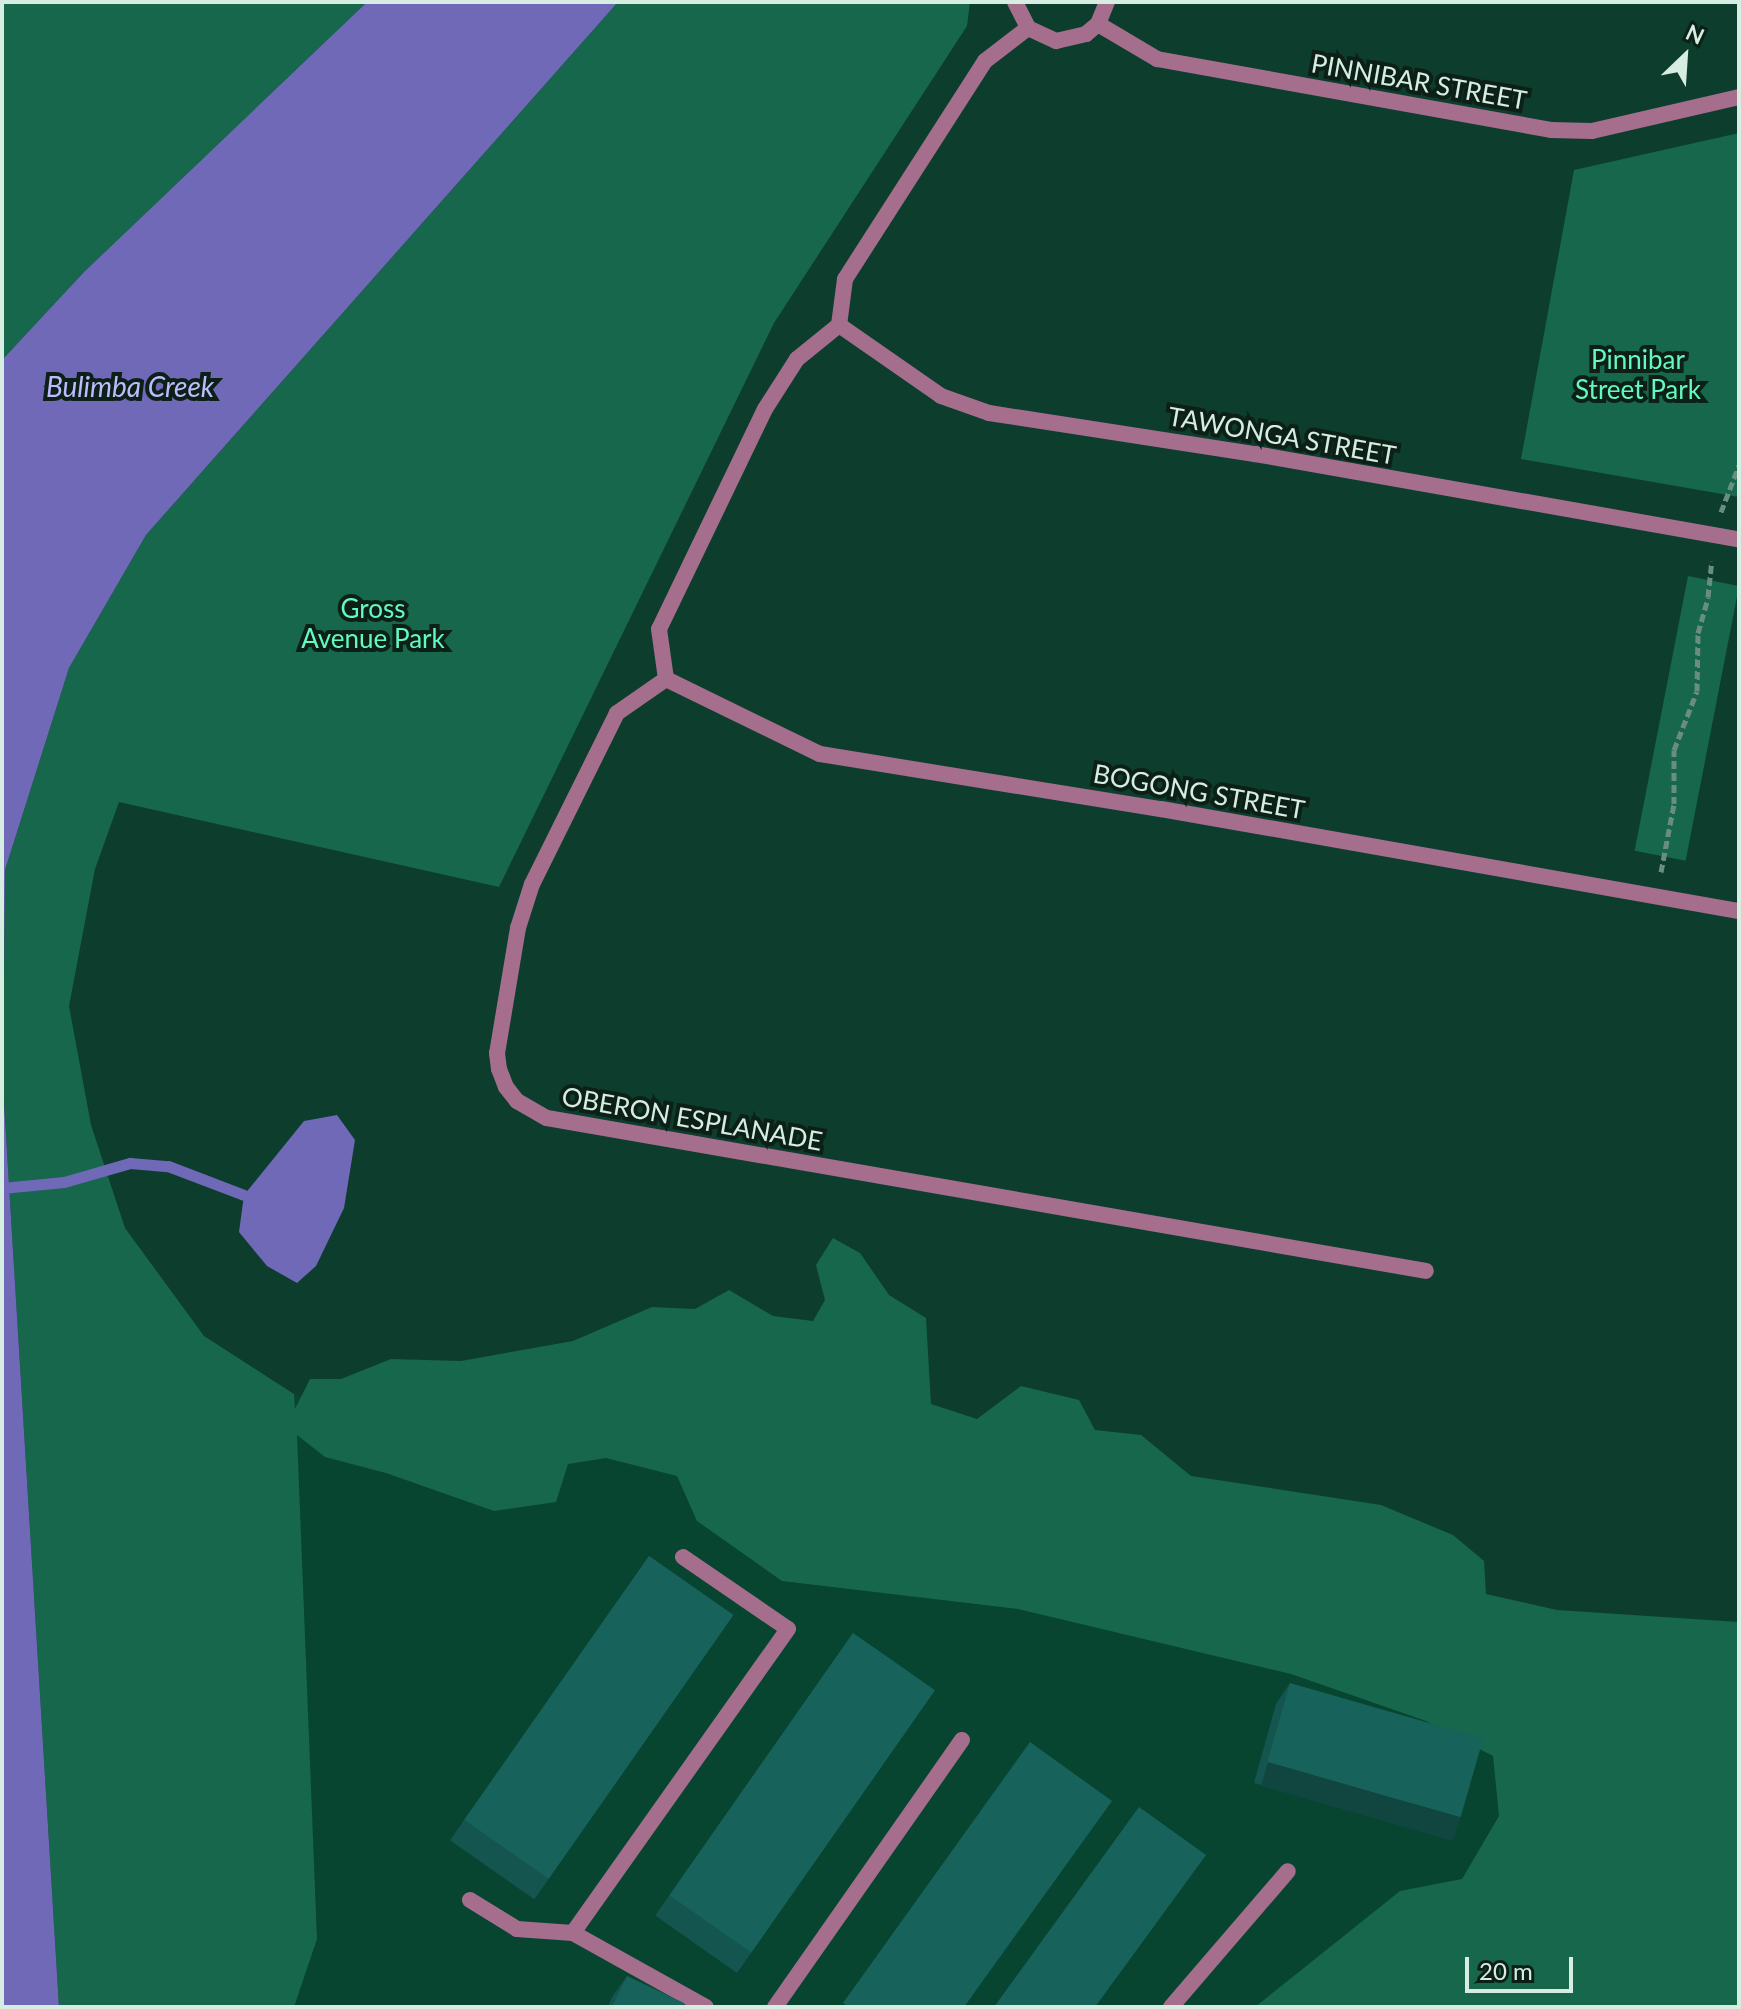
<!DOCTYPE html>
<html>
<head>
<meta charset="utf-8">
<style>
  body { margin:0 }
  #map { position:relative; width:1741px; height:2009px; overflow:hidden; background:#0d3d2d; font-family:Lato,sans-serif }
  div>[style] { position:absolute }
  .built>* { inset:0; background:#074531 }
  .green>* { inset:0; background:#16674c; transform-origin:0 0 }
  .water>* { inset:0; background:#6f69b8 }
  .stream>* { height:11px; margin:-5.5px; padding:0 5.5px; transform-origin:5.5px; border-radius:5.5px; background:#6f69b8 }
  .path>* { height:5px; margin-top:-2.5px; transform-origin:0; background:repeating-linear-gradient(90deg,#698e80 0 8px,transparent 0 12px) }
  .service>* { height:16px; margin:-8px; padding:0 8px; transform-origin:8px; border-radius:8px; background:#a56e8d }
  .minor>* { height:16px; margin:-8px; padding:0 8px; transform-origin:8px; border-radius:8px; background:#a56e8d }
  .wall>* { inset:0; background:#14554f; transform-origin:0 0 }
  .shaded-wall>* { inset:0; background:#104540; transform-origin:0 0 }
  .building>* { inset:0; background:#17635c; transform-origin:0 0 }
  span { translate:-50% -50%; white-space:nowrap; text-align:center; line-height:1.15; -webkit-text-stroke:8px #0d2018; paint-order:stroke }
  .street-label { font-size:26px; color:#d6eee2 }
  .park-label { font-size:26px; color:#63f9c1 }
  .water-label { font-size:28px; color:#bdbbfc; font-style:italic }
  .frame { position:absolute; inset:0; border:4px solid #d6eee2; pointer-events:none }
  .north { position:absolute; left:1645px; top:16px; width:80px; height:80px; -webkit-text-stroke:6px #0d2018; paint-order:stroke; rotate:25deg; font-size:22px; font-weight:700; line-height:32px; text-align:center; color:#d6eee2 }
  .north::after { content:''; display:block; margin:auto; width:28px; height:36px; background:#d6eee2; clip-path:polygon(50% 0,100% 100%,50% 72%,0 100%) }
  .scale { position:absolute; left:1465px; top:1957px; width:108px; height:36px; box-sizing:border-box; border:4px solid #d6eee2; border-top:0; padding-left:10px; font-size:24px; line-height:28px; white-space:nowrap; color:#d6eee2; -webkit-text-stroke:6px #0d2018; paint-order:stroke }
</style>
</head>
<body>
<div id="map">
  <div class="built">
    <div style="clip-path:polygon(294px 1394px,1739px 1647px,1739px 2007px,294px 2007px,317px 1939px)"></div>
  </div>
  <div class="green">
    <div style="clip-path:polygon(2px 2px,367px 2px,84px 272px,2px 360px)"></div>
    <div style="clip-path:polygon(618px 2px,970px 2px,967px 26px,774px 323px,499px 887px,119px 802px,95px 869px,69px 1006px,91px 1125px,125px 1228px,204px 1336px,294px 1394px,295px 1409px,310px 1379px,341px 1379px,391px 1359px,461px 1361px,573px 1341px,652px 1307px,695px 1309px,729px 1290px,773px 1316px,813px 1321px,825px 1300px,816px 1265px,833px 1238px,860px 1253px,889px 1295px,926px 1318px,931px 1404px,977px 1419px,1021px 1386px,1079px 1400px,1095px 1430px,1141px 1435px,1191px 1476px,1381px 1505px,1453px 1535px,1484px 1561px,1486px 1594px,1557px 1610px,1739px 1622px,1739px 2007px,1255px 2007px,1400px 1891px,1462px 1879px,1499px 1816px,1493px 1756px,1426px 1721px,1291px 1674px,1018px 1609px,782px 1581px,697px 1521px,677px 1476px,606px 1458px,568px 1464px,556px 1502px,494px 1511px,386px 1473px,325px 1457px,297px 1435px,317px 1939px,294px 2007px,59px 2007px,3px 1086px,5px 870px,69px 668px,146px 535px)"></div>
    <div style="clip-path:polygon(1739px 133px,1739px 497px,1521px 459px,1574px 170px)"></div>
    <div style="left:1688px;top:576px;width:52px;height:280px;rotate:11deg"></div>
  </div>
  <div class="water">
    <div style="clip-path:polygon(367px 2px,618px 2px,146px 535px,69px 668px,5px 870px,3px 1086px,59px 2007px,2px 2007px,2px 360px,84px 272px)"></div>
    <div style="clip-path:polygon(337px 1115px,355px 1140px,344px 1208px,316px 1266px,297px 1283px,267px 1266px,239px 1232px,244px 1195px,304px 1121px)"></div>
  </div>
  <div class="stream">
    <div style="left:2px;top:1188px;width:62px;rotate:-5.5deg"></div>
    <div style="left:64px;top:1182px;width:69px;rotate:-16.1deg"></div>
    <div style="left:130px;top:1163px;width:38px;rotate:5deg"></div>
    <div style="left:168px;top:1166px;width:81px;rotate:20.9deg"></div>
  </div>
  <div class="path">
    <div style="left:1721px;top:512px;width:50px;rotate:-69deg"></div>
    <div style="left:1661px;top:872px;width:69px;rotate:-79.2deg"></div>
    <div style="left:1674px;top:804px;width:54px;rotate:-90deg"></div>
    <div style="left:1674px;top:750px;width:63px;rotate:-68.7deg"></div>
    <div style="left:1697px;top:691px;width:58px;rotate:-89deg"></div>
    <div style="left:1698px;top:633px;width:37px;rotate:-74deg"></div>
    <div style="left:1708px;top:597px;width:36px;rotate:-84deg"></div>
  </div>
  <div class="service">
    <div style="left:683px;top:1557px;width:127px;rotate:34.4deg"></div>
    <div style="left:788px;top:1629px;width:372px;rotate:125.3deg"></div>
    <div style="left:573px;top:1933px;width:152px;rotate:29.1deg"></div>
    <div style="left:470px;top:1900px;width:55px;rotate:31.7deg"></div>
    <div style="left:517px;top:1929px;width:56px;rotate:4.1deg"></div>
    <div style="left:775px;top:2007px;width:326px;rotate:-55deg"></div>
    <div style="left:1171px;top:2007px;width:179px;rotate:-49.3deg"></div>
  </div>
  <div class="minor">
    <div style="left:1015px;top:2px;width:29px;rotate:63deg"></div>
    <div style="left:1028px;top:28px;width:31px;rotate:25deg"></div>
    <div style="left:1056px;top:41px;width:31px;rotate:-13deg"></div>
    <div style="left:1086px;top:34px;width:16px;rotate:-40deg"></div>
    <div style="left:1098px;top:24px;width:24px;rotate:-68deg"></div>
    <div style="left:1098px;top:24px;width:69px;rotate:30.7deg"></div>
    <div style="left:1157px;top:59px;width:400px;rotate:10.2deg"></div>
    <div style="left:1551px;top:130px;width:41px;rotate:1.4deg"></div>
    <div style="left:1592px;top:131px;width:151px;rotate:-13deg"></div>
    <div style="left:1028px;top:28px;width:54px;rotate:142.5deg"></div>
    <div style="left:985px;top:61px;width:259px;rotate:122.7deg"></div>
    <div style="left:845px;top:279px;width:46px;rotate:97.4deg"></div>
    <div style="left:839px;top:325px;width:54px;rotate:141deg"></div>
    <div style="left:797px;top:359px;width:59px;rotate:122.6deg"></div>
    <div style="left:765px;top:409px;width:244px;rotate:115.7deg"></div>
    <div style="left:659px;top:629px;width:50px;rotate:82deg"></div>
    <div style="left:666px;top:679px;width:60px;rotate:145.2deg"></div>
    <div style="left:617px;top:713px;width:191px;rotate:116.4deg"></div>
    <div style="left:532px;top:884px;width:46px;rotate:107.7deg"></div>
    <div style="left:518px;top:928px;width:127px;rotate:99.5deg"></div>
    <div style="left:497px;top:1053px;width:16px;rotate:83deg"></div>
    <div style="left:499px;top:1069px;width:19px;rotate:69deg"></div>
    <div style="left:506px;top:1087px;width:18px;rotate:52deg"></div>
    <div style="left:517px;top:1101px;width:34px;rotate:30deg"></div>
    <div style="left:547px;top:1118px;width:892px;rotate:9.87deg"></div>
    <div style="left:839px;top:325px;width:124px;rotate:34.8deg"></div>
    <div style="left:941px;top:396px;width:51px;rotate:19.5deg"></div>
    <div style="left:989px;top:413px;width:269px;rotate:8.8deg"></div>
    <div style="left:1255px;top:454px;width:491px;rotate:10deg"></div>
    <div style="left:666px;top:679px;width:171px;rotate:26deg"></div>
    <div style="left:820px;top:754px;width:345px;rotate:9.2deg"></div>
    <div style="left:1161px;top:809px;width:587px;rotate:10.01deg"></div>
  </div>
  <div class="wall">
    <div style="left:649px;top:1556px;width:103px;height:347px;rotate:35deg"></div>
    <div style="left:853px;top:1633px;width:100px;height:345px;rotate:35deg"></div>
    <div style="clip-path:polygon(1290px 1683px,1447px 1837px,1254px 1783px,1276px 1704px)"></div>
    <div style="clip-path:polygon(627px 1976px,682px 2007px,608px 2007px,612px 1997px)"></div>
  </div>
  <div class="shaded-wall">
    <div style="left:1268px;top:1762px;width:200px;height:25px;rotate:16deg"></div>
  </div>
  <div class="building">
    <div style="left:649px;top:1556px;width:103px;height:322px;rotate:35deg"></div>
    <div style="left:853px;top:1633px;width:100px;height:320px;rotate:35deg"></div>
    <div style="left:1290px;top:1683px;width:201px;height:82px;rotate:16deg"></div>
    <div style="clip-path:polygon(1030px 1742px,1112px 1801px,964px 2007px,849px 2007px,843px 2003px)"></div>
    <div style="clip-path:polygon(1139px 1807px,1206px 1855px,1095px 2007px,994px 2007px)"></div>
    <div style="clip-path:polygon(627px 1976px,684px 2003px,682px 2007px,612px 2007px)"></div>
  </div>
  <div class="street-label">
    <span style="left:1419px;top:82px;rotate:10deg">PINNIBAR STREET</span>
    <span style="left:1282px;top:436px;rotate:10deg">TAWONGA STREET</span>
    <span style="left:1199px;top:792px;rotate:10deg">BOGONG STREET</span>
    <span style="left:692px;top:1119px;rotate:10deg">OBERON ESPLANADE</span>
  </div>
  <div class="park-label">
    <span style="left:1638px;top:375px">Pinnibar<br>Street Park</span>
    <span style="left:373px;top:624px">Gross<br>Avenue Park</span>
  </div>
  <div class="water-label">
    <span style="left:130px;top:386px">Bulimba Creek</span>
  </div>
  <div class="frame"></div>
  <div class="north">N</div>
  <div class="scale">20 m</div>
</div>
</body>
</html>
